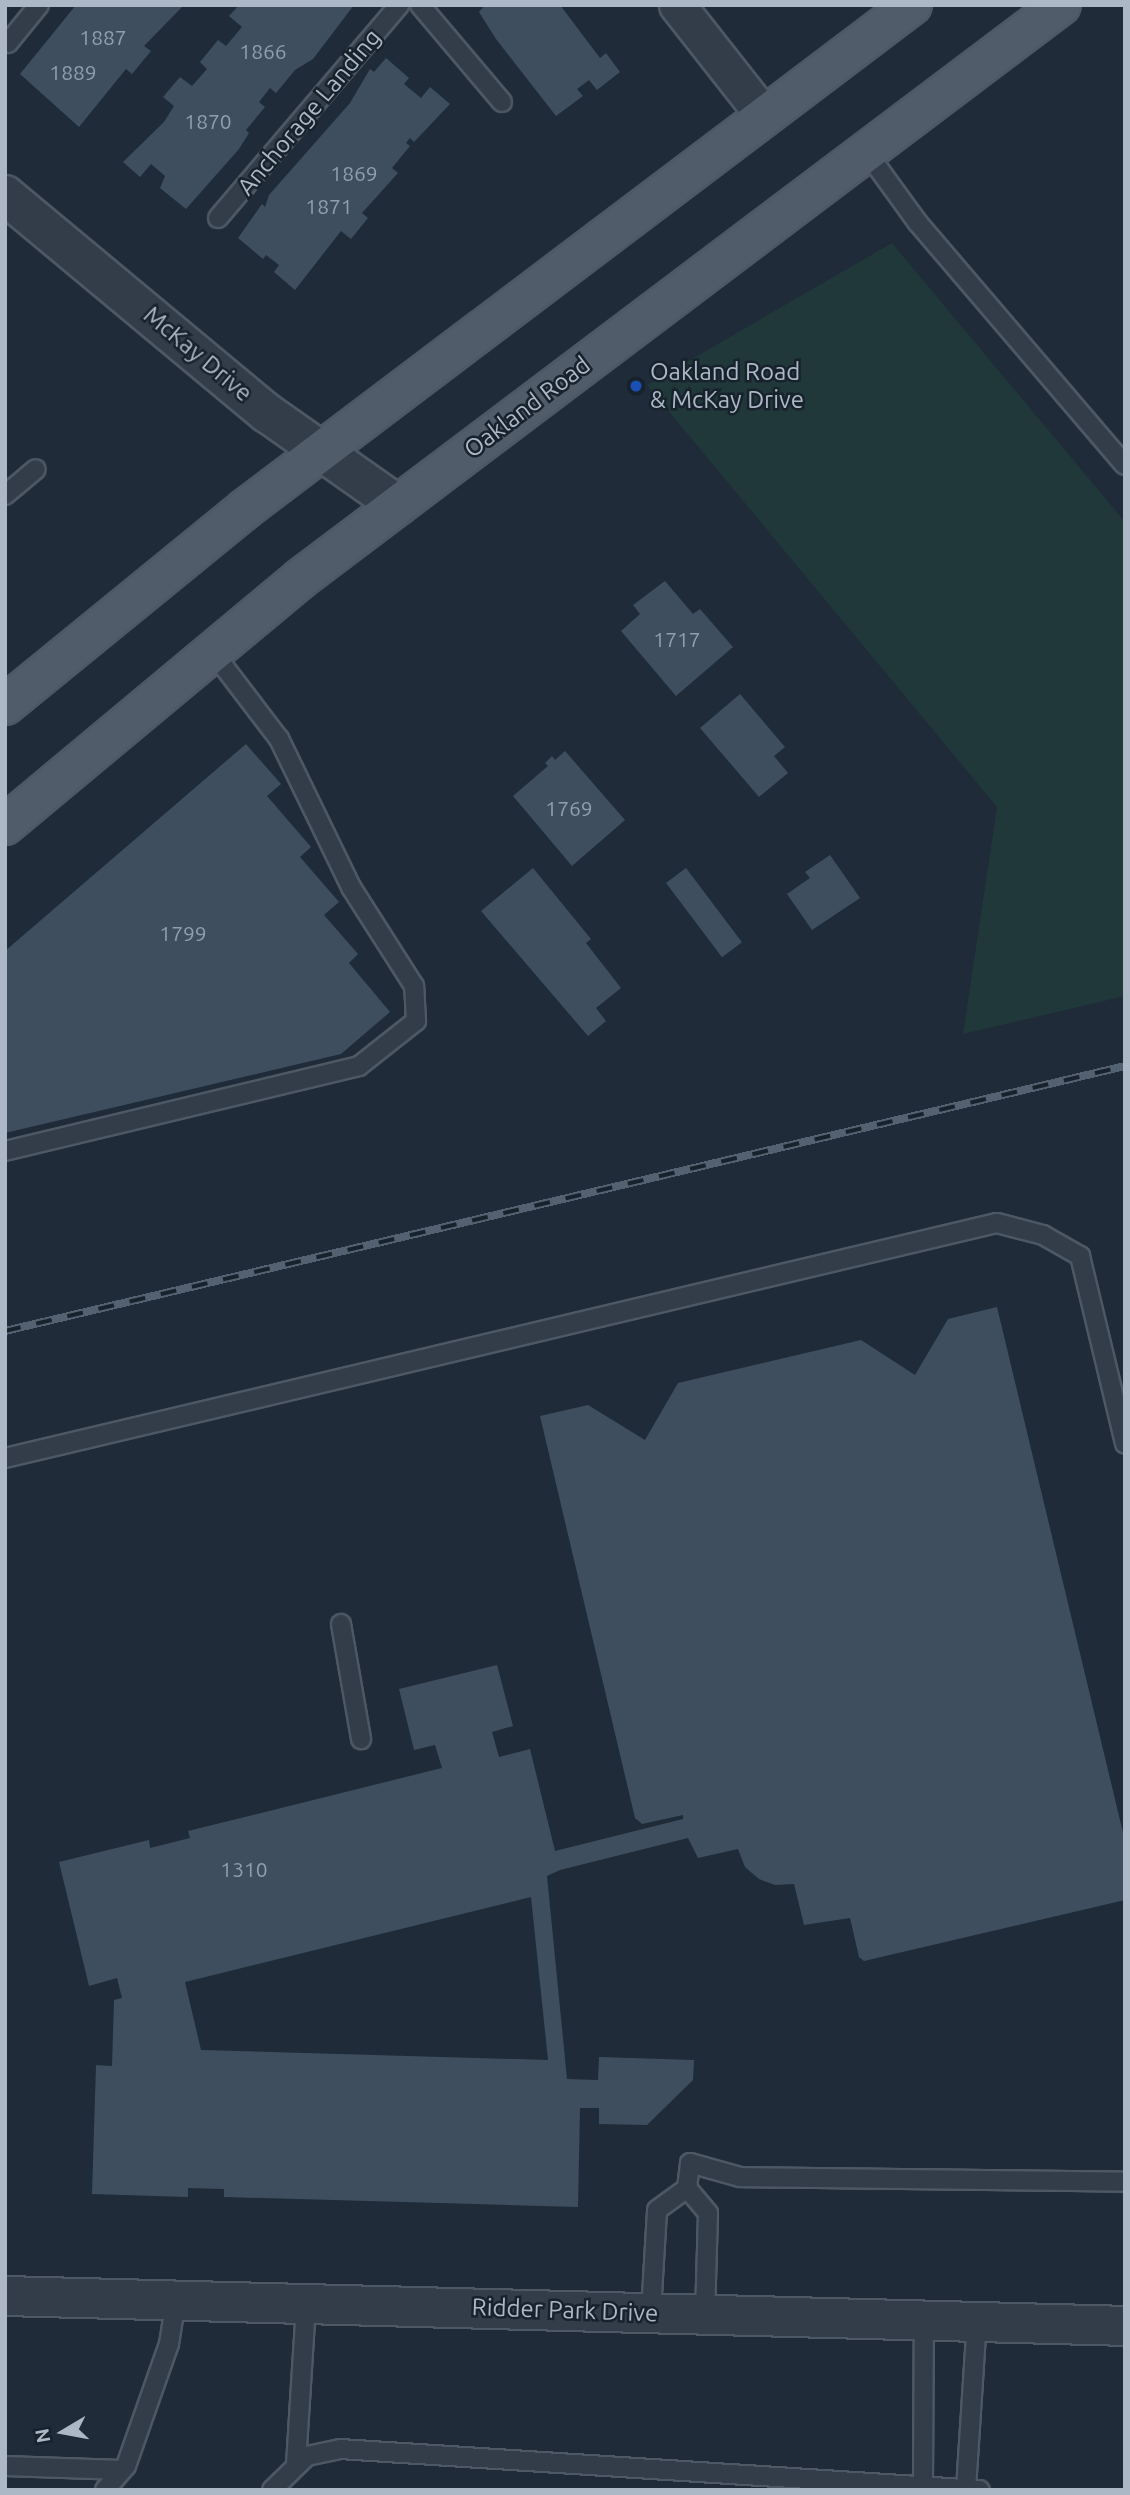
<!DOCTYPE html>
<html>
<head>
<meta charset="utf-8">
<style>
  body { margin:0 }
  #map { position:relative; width:1130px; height:2495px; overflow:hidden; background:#1f2b38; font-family:Ubuntu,sans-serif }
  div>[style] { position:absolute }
  .green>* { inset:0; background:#21383a }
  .building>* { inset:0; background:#3f4e5e; transform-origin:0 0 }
  .roads { filter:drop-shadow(2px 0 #4d5864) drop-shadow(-2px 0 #4d5864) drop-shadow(0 2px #4d5864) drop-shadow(0 -2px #4d5864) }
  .service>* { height:18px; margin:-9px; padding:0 9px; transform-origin:9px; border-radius:9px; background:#323d49 }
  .minor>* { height:35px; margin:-17.5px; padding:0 17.5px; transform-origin:17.5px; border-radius:17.5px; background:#323d49 }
  .tertiary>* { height:38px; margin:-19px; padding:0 19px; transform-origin:19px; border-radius:19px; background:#323d49 }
  .primary>* { height:38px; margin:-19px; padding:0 19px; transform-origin:19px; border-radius:19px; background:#505c69 }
  .rail>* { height:8px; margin-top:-4px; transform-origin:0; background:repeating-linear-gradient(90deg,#18222d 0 16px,#546170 0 32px); box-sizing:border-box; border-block:2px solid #546170 }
  .dots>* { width:19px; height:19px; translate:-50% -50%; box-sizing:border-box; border:4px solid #18222d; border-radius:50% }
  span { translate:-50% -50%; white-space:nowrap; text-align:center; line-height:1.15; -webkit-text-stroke:5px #18222d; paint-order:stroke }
  .number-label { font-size:21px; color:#919eac }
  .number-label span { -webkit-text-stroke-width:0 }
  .street-label { font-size:24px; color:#acb8c6 }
  .poi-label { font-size:24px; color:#acb8c6 }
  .left { translate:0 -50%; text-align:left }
  .frame { position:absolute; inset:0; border:7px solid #acb8c6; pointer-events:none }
  .north { position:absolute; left:28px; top:2397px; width:70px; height:70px; -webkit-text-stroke:5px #18222d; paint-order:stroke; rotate:260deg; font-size:19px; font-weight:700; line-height:28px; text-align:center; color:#acb8c6 }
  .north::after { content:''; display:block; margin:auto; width:24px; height:32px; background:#acb8c6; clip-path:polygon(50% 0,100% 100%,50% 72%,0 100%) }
</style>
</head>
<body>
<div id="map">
  <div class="green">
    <div style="clip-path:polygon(892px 243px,1125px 522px,1125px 996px,963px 1034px,997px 807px,647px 385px)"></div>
  </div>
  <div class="building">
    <div style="clip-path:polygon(76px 5px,182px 7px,144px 46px,151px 51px,132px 74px,126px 69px,79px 127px,20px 74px)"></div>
    <div style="clip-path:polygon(239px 5px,354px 5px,313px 59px,295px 70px,276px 93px,270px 88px,259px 102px,265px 107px,246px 130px,249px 133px,239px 149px,186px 209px,160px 188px,165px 176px,151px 164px,140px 177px,123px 162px,164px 122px,174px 106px,163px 97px,180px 77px,192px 86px,207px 69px,200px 62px,218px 40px,226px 46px,242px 27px,229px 16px)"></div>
    <div style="clip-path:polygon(485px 5px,560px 5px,600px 58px,606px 53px,620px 72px,597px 90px,589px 80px,577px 89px,583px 96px,556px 116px,496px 39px,479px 12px)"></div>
    <div style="clip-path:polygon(386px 58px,409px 78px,404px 84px,421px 98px,430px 87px,450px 104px,414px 142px,410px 138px,406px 143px,410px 146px,392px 168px,398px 173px,362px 213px,368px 218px,351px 239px,341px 231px,295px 290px,274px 272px,279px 265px,266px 255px,263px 259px,238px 238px,262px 204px,265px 207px,269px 195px,350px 103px,370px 69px,374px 72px)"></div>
    <div style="clip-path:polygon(665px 581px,693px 614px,700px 609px,733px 647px,676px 696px,621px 631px,640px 614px,633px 605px)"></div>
    <div style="clip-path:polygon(740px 694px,785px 747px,774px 756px,788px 773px,759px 797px,700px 728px)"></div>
    <div style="clip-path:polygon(246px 744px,281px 784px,267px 796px,311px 847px,300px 857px,339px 902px,324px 915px,358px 954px,349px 963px,390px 1012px,341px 1054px,5px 1133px,5px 951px)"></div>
    <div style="clip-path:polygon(565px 751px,625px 820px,572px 866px,513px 796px,548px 766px,545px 763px,552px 756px,555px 760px)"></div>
    <div style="clip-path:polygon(830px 855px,860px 898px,812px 930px,787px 894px,810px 878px,805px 872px)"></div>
    <div style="clip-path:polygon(533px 868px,591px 939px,586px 943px,621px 988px,596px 1008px,606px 1021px,588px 1036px,481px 911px)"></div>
    <div style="left:686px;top:868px;width:93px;height:25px;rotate:53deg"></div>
    <div style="clip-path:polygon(evenodd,997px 1307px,1125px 1841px,1125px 1900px,864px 1961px,859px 1957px,850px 1918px,804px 1925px,794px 1884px,775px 1885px,759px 1879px,745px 1867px,738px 1849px,698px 1858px,688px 1838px,560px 1870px,547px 1876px,567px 2079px,598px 2080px,599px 2057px,694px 2060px,693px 2080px,647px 2125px,599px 2124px,599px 2108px,580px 2108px,578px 2207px,224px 2197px,224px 2189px,188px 2188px,188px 2197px,92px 2194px,96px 2065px,112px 2066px,114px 2000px,122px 1998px,117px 1978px,89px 1986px,59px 1862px,149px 1840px,150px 1848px,190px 1838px,188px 1831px,442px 1768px,435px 1745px,414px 1750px,399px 1689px,497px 1665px,513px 1726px,492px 1732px,499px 1757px,530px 1749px,555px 1851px,683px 1819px,683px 1815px,642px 1824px,635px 1818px,540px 1416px,588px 1405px,645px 1440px,678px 1383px,861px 1340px,915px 1375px,948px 1319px,997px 1307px,531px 1897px,548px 2060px,201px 2050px,185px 1982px,531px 1897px)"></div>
  </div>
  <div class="roads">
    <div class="service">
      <div style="left:420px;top:5px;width:127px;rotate:49.8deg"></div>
      <div style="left:8px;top:43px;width:49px;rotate:-50.8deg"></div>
      <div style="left:868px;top:154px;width:85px;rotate:54.1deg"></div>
      <div style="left:918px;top:223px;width:318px;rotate:49.5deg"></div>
      <div style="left:218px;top:218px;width:280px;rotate:-49.6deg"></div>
      <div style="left:5px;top:495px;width:40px;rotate:-40deg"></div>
      <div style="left:5px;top:1151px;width:364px;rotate:-13.5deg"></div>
      <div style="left:359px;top:1066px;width:73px;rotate:-38.3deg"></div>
      <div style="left:416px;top:1021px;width:35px;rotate:-93deg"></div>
      <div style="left:414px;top:986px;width:117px;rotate:-122.5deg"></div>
      <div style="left:351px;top:887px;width:165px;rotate:-115.9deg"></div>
      <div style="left:279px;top:739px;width:111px;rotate:-127.3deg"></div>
      <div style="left:5px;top:1458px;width:1019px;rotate:-13.33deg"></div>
      <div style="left:997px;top:1223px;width:48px;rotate:14.6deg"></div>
      <div style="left:1043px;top:1235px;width:43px;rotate:29.6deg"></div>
      <div style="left:1080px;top:1256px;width:193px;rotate:76.5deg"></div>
      <div style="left:341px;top:1624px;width:117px;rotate:80.1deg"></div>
      <div style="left:651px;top:2312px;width:102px;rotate:-86.6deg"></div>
      <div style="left:657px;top:2210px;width:37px;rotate:-36deg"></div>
      <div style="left:705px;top:2315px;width:102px;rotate:-88.3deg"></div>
      <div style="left:708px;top:2213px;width:33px;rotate:-130deg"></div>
      <div style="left:687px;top:2188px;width:25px;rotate:-83deg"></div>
      <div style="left:690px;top:2163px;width:52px;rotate:15.6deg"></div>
      <div style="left:740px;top:2177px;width:385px;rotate:0.7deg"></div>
      <div style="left:296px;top:2464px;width:161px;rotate:-86.4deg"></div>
      <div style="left:5px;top:2466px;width:117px;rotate:2deg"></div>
      <div style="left:923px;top:2486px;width:168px;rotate:-89.7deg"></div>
      <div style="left:966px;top:2489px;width:170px;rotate:-86.3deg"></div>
      <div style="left:105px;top:2490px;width:32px;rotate:-49deg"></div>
      <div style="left:126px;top:2466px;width:129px;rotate:-70.6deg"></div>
      <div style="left:169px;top:2344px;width:45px;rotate:-81deg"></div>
      <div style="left:272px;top:2490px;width:49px;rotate:-44.2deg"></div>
      <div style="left:307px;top:2456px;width:34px;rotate:-12deg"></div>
      <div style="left:340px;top:2449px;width:641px;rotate:3.67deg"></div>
    </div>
    <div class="minor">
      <div style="left:677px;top:5px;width:142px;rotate:51.8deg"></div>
    </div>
    <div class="tertiary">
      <div style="left:5px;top:195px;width:341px;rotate:39.8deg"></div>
      <div style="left:267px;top:413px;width:160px;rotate:35.1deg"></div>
      <div style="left:5px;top:2296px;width:1120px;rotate:1.53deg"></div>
    </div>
    <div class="primary">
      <div style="left:5px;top:705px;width:310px;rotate:-39.2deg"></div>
      <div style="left:245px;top:509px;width:836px;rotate:-37.08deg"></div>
      <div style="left:5px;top:825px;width:384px;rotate:-39.8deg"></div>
      <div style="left:300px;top:579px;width:953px;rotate:-37.03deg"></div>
    </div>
  </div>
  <div class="rail">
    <div style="left:5px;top:1331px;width:1151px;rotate:-13.31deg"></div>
  </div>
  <div class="dots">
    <div style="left:636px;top:386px;background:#1a4fb4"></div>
  </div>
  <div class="number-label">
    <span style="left:103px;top:37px">1887</span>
    <span style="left:263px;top:51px">1866</span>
    <span style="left:73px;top:72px">1889</span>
    <span style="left:208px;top:121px">1870</span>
    <span style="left:354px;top:173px">1869</span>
    <span style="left:329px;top:206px">1871</span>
    <span style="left:677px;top:639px">1717</span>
    <span style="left:569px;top:808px">1769</span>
    <span style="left:183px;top:933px">1799</span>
    <span style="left:244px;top:1869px">1310</span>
  </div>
  <div class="street-label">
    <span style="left:309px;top:112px;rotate:-50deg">Anchorage Landing</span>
    <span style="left:198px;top:354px;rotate:40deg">McKay Drive</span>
    <span style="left:527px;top:407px;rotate:-37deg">Oakland Road</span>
    <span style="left:565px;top:2310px;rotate:2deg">Ridder Park Drive</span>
  </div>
  <div class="poi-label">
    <span class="left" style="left:650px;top:386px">Oakland Road<br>&amp; McKay Drive</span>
  </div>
  <div class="frame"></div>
  <div class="north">N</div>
</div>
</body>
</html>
